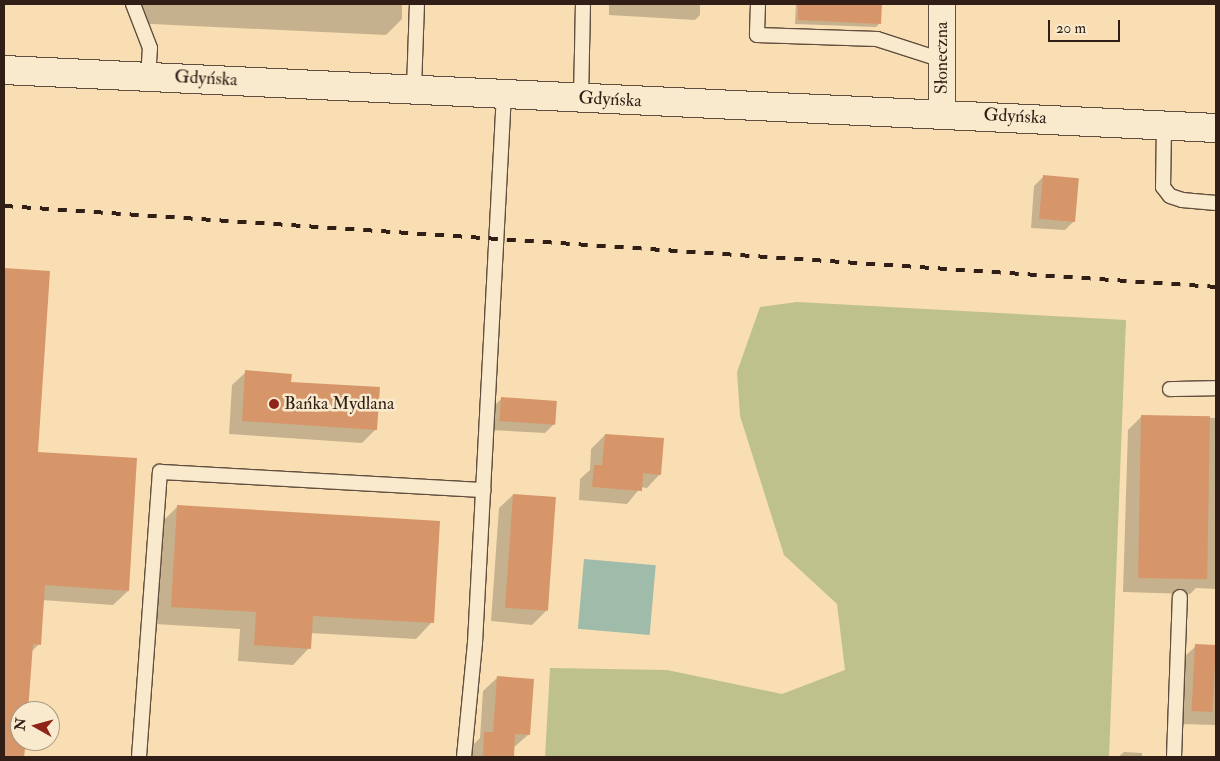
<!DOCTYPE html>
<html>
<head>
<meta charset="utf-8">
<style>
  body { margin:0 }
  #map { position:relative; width:1220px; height:761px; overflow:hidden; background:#f8deb2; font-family:"IM FELL Double Pica",serif }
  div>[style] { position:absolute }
  .green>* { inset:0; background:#bec18c }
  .water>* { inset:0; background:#9ebca9; transform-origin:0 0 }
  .shadow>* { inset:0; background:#0003 }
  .building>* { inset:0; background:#d6966a; transform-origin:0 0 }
  .roads { filter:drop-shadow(1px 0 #624e3e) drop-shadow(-1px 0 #624e3e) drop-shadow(0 1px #624e3e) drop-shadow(0 -1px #624e3e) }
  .service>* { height:14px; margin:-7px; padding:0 7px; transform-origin:7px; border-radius:7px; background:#faeacd }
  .minor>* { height:26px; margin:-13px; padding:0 13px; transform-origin:13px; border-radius:13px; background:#faeacd }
  .secondary>* { height:28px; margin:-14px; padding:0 14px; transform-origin:14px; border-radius:14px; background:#faeacd }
  .rail>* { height:4px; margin-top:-2px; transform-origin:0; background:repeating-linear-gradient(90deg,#301e17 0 9px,transparent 0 18px) }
  .dots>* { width:14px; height:14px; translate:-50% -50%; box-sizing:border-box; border:2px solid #faeacd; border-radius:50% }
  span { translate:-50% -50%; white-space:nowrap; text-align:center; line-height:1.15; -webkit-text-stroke:5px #faeacd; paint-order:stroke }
  .street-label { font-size:18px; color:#301e17 }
  .poi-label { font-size:18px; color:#301e17 }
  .left { translate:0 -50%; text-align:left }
  .frame { position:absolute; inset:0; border:5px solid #301e17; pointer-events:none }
  .north { position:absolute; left:10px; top:701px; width:50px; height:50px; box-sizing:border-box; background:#faeacd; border:1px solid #a99884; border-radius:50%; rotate:277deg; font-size:14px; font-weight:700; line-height:20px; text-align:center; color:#301e17 }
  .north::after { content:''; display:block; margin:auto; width:18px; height:22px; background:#8f2418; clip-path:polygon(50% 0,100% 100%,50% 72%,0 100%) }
  .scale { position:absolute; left:1048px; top:20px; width:72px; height:22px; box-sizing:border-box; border:2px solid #301e17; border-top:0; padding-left:6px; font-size:15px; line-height:18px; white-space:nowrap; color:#301e17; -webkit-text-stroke:4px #faeacd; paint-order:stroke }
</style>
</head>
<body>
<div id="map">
  <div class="green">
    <div style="clip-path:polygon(797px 302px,1126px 320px,1109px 757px,545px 757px,550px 668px,667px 670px,782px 694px,845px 670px,837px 604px,784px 555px,740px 416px,737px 372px,760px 307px)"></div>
  </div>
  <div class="water">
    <div style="left:584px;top:559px;width:72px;height:70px;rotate:5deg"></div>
  </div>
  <div class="shadow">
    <div style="clip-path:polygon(132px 4px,402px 4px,402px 19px,386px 35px,131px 23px)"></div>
    <div style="clip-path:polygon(609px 4px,700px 4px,700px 15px,695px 20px,609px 15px)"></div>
    <div style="clip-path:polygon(796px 4px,881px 4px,880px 23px,876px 27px,795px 24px)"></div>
    <div style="clip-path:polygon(1043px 177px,1074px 221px,1065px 230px,1031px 228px,1034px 186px)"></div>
    <div style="clip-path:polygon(4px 269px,48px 272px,37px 453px,128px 591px,113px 605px,42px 600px,39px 644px,31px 652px,27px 711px,20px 711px,23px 757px,4px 757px)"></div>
    <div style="clip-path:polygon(246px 372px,290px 383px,376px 429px,362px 443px,229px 434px,232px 385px)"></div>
    <div style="clip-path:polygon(502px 398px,554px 424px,545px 433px,491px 430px,493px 407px)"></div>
    <div style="clip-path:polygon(1142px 416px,1216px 418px,1216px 589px,1196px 588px,1190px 594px,1123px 592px,1128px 430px)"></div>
    <div style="clip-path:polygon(605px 435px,660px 474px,647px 488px,641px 487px,627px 504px,579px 500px,580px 479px,590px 470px,591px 449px)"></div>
    <div style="clip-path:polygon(513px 495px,546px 611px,532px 625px,491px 621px,499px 508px)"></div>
    <div style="clip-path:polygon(178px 506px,432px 622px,416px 639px,310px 633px,309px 648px,293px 665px,238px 661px,240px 629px,155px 624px,161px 523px)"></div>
    <div style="clip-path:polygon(1196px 646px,1216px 647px,1216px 725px,1180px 724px,1182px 659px)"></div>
    <div style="clip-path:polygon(497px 678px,528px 735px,513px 748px,512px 757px,471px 757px,471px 747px,480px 738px,483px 691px)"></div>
    <div style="clip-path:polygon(1124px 752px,1142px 753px,1142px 757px,1118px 757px)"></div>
  </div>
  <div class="building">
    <div style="clip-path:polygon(798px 4px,882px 4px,881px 24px,798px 20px)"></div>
    <div style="left:1043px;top:175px;width:36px;height:44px;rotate:5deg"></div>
    <div style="clip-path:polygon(4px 268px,50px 271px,38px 452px,137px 458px,129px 591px,45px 585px,41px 645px,33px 644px,28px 711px,20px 711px,20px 741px,26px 741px,24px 757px,4px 757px)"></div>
    <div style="clip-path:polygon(245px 370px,292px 374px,291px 382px,380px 387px,377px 430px,242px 421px)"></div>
    <div style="left:501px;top:397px;width:56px;height:24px;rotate:4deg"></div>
    <div style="left:1141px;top:415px;width:69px;height:163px;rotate:1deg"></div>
    <div style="clip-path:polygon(605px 434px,664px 438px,661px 475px,643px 473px,642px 491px,592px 487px,594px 465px,602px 465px)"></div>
    <div style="left:513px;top:494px;width:43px;height:114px;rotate:4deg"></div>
    <div style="clip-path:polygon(177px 505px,440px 521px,434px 623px,313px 616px,311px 649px,254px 645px,256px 612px,171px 607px)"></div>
    <div style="left:1195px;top:644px;width:21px;height:67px;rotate:3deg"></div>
    <div style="clip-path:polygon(497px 676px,534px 679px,530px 735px,515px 734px,514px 757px,483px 757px,484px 732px,493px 732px)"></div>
  </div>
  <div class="roads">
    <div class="service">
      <div style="left:133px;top:4px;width:47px;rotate:68.9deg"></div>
      <div style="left:150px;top:48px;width:28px;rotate:94deg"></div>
      <div style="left:758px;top:4px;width:31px;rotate:92deg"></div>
      <div style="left:757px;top:35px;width:120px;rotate:1.9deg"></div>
      <div style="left:877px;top:39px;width:68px;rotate:17.9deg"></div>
      <div style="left:414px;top:89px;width:85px;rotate:-88deg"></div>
      <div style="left:581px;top:99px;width:95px;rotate:-88.8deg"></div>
      <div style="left:1164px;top:126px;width:61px;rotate:90.9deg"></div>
      <div style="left:1163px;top:187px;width:11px;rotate:52deg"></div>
      <div style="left:1170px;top:196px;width:13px;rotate:18deg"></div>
      <div style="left:1182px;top:200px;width:34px;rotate:5deg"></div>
      <div style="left:1170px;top:389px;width:46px;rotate:-1.2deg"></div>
      <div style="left:139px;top:757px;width:286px;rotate:-85.8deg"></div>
      <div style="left:160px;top:472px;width:324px;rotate:3.2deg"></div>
      <div style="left:464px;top:757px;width:115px;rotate:-84.5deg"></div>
      <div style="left:475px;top:643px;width:550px;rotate:-86.98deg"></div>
      <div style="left:1174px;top:757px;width:160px;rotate:-87.9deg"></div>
    </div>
    <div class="minor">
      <div style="left:942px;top:113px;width:109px;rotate:-90deg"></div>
    </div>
    <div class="secondary">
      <div style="left:4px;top:70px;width:1213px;rotate:2.74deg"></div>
    </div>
  </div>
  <div class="rail">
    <div style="left:4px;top:206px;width:1215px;rotate:3.82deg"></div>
  </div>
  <div class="dots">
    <div style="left:274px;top:404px;background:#8f2418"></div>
  </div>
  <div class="street-label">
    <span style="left:942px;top:58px;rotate:-90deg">Słoneczna</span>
    <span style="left:206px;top:79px;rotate:3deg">Gdyńska</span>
    <span style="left:610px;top:100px;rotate:3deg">Gdyńska</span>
    <span style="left:1015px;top:117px;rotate:3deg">Gdyńska</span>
  </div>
  <div class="poi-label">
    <span class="left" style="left:284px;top:404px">Bańka Mydlana</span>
  </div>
  <div class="frame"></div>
  <div class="north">N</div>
  <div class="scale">20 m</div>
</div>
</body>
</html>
